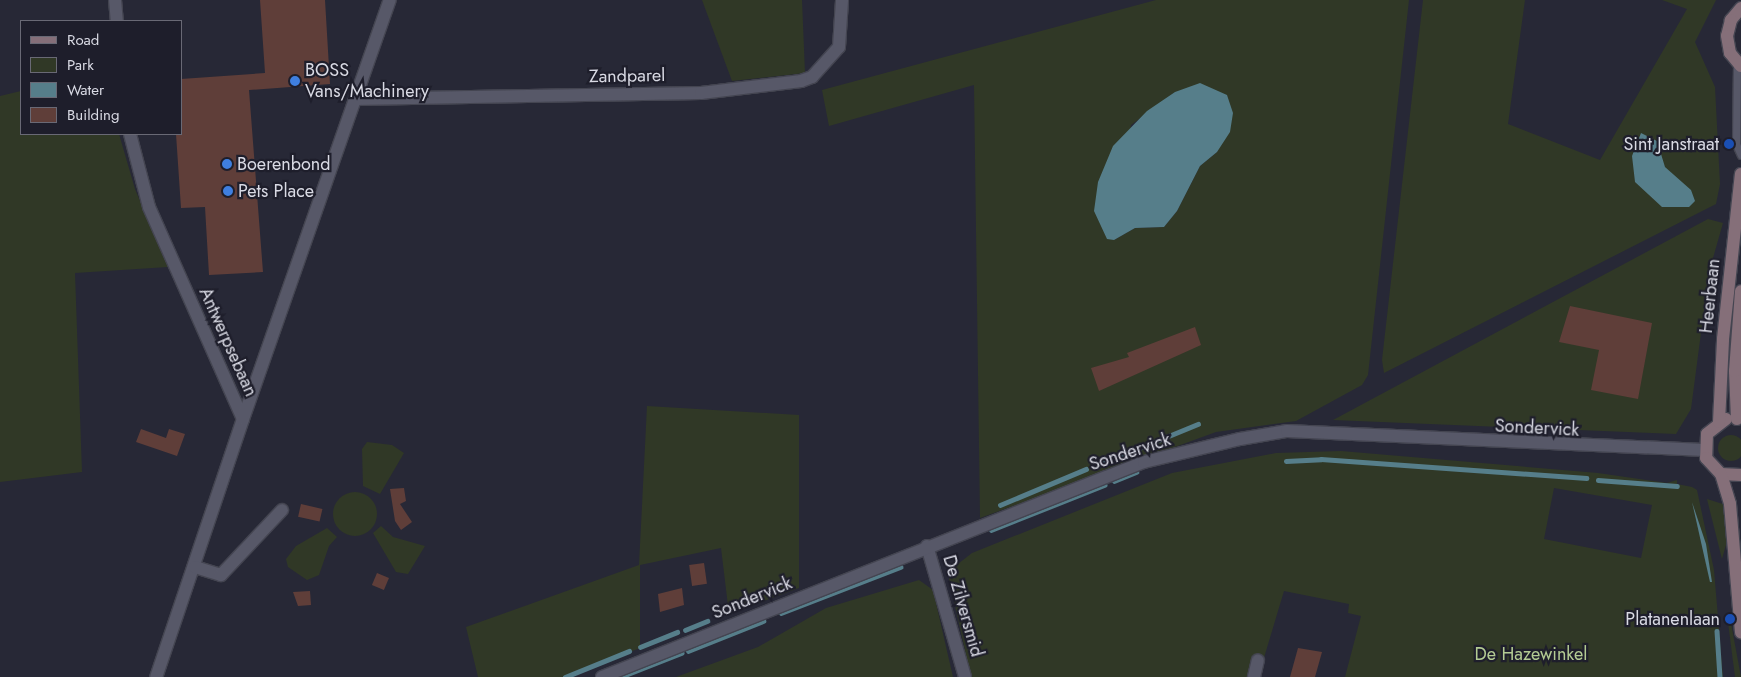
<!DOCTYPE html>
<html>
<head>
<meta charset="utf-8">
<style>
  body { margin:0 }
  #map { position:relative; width:1741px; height:677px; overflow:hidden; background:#272836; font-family:Jost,sans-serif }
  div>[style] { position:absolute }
  .green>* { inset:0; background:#303826 }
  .round { border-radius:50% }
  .water>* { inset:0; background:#567e8a }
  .stream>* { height:4.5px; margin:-2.25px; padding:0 2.25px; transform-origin:2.25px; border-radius:2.25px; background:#567e8a }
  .building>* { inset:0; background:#5f3e39; transform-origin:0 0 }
  .roads { filter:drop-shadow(1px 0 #444551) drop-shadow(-1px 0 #444551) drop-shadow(0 1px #444551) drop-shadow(0 -1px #444551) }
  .service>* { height:7px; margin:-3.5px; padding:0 3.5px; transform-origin:3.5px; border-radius:3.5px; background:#575868 }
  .minor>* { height:12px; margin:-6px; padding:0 6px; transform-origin:6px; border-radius:6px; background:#575868 }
  .tertiary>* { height:12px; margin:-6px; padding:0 6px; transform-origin:6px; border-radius:6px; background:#575868 }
  .secondary>* { height:12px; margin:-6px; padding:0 6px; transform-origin:6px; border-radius:6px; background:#856f79 }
  .dots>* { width:14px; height:14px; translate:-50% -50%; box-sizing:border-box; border:2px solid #1e1e2b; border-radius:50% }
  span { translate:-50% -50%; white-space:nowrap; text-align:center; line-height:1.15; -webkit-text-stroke:4.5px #1e1e2b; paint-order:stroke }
  .poi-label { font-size:18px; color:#d9dae4 }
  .left { translate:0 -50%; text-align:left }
  .right { translate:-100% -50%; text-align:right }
  .street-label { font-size:18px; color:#d9dae4 }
  .park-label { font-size:18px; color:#b3cb93 }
  .legend { position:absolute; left:20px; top:20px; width:162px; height:115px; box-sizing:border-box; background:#1e1e2b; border:1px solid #696975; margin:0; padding:6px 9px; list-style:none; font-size:15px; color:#d9dae4 }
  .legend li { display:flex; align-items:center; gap:10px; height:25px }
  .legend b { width:25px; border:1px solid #696975 }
</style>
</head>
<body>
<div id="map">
  <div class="green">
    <div style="clip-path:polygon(702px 0,802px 0,805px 73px,732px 81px)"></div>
    <div style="clip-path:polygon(evenodd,1156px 0,1409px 0,1368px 375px,1362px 385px,1296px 421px,1216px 432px,980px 518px,974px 85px,829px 126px,822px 90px,1156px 0,1175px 92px,1217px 152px,1200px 166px,1177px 211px,1164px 227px,1135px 228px,1114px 240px,1131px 125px,1175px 92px)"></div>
    <div style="clip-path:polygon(1423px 0,1525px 0,1508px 124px,1600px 160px,1687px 9px,1662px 0,1716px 0,1695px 42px,1715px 87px,1720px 184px,1716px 204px,1384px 373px,1382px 360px)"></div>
    <div style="clip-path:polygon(21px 91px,21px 134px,119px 134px,135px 189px,168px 267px,75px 273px,82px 472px,0 482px,0 96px)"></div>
    <div style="clip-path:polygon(1708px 219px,1723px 223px,1709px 272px,1691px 409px,1676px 434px,1333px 420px)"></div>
    <div style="clip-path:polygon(647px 406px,799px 415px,799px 588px,729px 614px,721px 548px,640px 565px,640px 648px,567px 677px,478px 677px,466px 627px,639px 565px)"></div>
    <div class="round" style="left:1718px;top:435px;width:26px;height:26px"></div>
    <div style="clip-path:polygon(367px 442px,392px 445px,404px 453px,380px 494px,363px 486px,362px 449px)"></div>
    <div style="clip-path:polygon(evenodd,1341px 451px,1598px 473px,1667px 483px,1677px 480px,1677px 484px,1692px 487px,1697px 490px,1714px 570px,1723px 677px,1345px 677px,1361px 616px,1348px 613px,1349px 604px,1284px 591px,1263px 661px,1248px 677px,971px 677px,949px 579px,954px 567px,972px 553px,1172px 473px,1276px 453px,1341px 451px,1554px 488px,1652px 505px,1641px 558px,1544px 539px,1554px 488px)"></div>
    <div class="round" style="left:333px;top:492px;width:44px;height:44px"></div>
    <div style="clip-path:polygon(1707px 499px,1726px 505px,1728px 538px,1722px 559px)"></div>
    <div style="clip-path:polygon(381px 526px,393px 537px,425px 546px,408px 574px,396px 572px,373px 533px)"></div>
    <div style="clip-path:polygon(327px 528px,337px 537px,329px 546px,319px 575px,307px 580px,288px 567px,286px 559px,296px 546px)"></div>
    <div style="clip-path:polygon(919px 580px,933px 590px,953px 677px,676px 677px,758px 647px,826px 608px)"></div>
    <div style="clip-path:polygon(1728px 622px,1731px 623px,1741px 677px,1735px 677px)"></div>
  </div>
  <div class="water">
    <div style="clip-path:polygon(1200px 83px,1227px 95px,1233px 113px,1230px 132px,1217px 152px,1200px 166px,1177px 211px,1164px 227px,1135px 228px,1114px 240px,1107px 239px,1094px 211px,1098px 182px,1113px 146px,1147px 111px,1175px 92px)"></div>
    <div style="clip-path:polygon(1641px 133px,1657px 141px,1665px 167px,1691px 190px,1695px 201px,1689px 207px,1662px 207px,1635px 182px,1632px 156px)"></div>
    <div style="clip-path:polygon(1692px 502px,1706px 544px,1712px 582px,1710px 582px)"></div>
  </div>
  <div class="stream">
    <div style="left:1286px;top:461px;width:35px;rotate:-3deg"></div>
    <div style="left:1321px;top:459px;width:266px;rotate:4.1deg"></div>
    <div style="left:1098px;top:465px;width:108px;rotate:-22.3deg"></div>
    <div style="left:1598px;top:480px;width:79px;rotate:4.3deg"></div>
    <div style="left:1114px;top:481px;width:24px;rotate:-22deg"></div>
    <div style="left:1000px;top:505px;width:93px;rotate:-22.7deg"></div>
    <div style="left:991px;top:530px;width:122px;rotate:-21.7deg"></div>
    <div style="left:781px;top:613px;width:128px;rotate:-21.1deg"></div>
    <div style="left:685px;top:630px;width:24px;rotate:-22deg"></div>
    <div style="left:1717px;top:631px;width:46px;rotate:86.3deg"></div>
    <div style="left:640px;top:647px;width:40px;rotate:-22deg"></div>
    <div style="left:688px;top:651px;width:81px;rotate:-21.8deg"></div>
    <div style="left:565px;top:677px;width:69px;rotate:-22.1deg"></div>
    <div style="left:620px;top:677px;width:66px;rotate:-21.5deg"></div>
  </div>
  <div class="building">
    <div style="clip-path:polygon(260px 0,325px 0,330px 84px,249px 90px,263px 272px,209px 275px,205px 207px,181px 208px,176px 134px,181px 134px,181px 79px,265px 73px)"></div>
    <div style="clip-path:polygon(1570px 306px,1652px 323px,1638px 399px,1591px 390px,1599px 350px,1559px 342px)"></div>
    <div style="clip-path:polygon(1195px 327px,1201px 345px,1099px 391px,1091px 368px,1129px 357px,1127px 353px)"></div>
    <div style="clip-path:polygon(141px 429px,166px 438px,169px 429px,185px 434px,177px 456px,136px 442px)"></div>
    <div style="clip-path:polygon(404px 488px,406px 501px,400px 504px,412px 522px,401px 530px,395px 521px,390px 489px)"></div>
    <div style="left:301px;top:504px;width:22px;height:13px;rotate:13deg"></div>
    <div style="left:704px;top:563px;width:21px;height:15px;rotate:82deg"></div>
    <div style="left:377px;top:573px;width:13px;height:13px;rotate:23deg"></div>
    <div style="clip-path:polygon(682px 588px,684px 605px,660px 612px,658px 594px)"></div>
    <div style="clip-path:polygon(310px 591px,311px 605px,298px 606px,293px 592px)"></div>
    <div style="clip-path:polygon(1298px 648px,1322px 652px,1315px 677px,1290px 677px)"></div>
  </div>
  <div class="roads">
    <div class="service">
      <div style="left:1737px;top:63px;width:81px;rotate:90.7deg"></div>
      <div style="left:1736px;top:144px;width:12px;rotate:66deg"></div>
    </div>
    <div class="minor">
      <div style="left:115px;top:0;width:21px;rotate:85deg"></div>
      <div style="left:355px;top:99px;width:346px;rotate:-1deg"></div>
      <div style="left:701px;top:93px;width:101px;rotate:-6.8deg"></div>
      <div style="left:801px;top:81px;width:12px;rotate:-20deg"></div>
      <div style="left:812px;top:77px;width:40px;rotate:-48deg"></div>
      <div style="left:839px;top:47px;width:47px;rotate:-86.3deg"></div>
      <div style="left:130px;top:134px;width:75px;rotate:75.4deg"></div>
      <div style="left:149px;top:207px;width:232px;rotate:66.1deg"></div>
      <div style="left:243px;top:419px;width:272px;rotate:108.6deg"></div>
      <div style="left:243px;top:419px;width:444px;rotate:-70.7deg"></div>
      <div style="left:927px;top:546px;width:136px;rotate:73.8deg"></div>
      <div style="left:195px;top:567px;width:27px;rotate:17deg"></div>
      <div style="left:221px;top:575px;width:89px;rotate:-46.8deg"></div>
      <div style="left:1254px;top:677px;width:17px;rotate:-77deg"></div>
    </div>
    <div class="tertiary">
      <div style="left:602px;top:677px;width:583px;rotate:-21.64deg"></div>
      <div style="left:1144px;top:462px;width:99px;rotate:-13.5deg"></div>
      <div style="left:1240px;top:439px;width:48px;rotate:-9.7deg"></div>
      <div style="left:1287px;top:431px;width:417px;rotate:2.6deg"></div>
    </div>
    <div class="secondary">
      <div style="left:1741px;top:8px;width:16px;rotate:130deg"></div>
      <div style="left:1731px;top:20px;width:16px;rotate:104deg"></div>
      <div style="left:1727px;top:36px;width:17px;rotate:80deg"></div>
      <div style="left:1730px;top:53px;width:17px;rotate:50deg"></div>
      <div style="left:1726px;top:419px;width:24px;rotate:142deg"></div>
      <div style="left:1707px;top:434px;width:24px;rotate:92deg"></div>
      <div style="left:1706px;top:458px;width:22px;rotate:47deg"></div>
      <div style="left:1721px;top:474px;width:20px;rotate:3deg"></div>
      <div style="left:1737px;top:419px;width:48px;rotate:-92.4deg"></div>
      <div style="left:1735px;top:371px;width:80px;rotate:-85.7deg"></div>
      <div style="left:1719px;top:422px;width:83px;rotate:-87.2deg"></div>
      <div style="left:1723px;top:339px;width:166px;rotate:-83.8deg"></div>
      <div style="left:1721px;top:474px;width:31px;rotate:73deg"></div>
      <div style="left:1730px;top:504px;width:129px;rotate:85.1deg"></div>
    </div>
  </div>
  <div class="dots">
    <div style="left:295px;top:81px;background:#3f7fe0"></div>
    <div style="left:1729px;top:144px;background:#1a4fb4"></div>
    <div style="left:227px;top:164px;background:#3f7fe0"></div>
    <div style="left:228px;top:191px;background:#3f7fe0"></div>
    <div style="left:1730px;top:619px;background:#1a4fb4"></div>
  </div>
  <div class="poi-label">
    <span class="left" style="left:305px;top:81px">BOSS<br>Vans/Machinery</span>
    <span class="right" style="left:1719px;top:144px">Sint Janstraat</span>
    <span class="left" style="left:237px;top:164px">Boerenbond</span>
    <span class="left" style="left:238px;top:191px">Pets Place</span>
    <span class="right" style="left:1720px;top:619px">Platanenlaan</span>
  </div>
  <div class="street-label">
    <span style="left:627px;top:76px;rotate:-1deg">Zandparel</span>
    <span style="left:1710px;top:296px;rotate:-84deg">Heerbaan</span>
    <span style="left:228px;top:342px;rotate:66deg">Antwerpsebaan</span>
    <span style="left:1537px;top:428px;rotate:3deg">Sondervick</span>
    <span style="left:1130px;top:452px;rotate:-18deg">Sondervick</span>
    <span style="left:752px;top:598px;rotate:-22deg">Sondervick</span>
    <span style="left:963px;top:606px;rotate:74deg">De Zilversmid</span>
  </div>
  <div class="park-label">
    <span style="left:1531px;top:654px">De Hazewinkel</span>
  </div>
  <ul class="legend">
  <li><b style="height:6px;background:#856f79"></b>Road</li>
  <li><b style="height:14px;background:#303826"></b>Park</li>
  <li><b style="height:14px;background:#567e8a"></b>Water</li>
  <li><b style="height:14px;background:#5f3e39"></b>Building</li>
  </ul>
</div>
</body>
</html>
